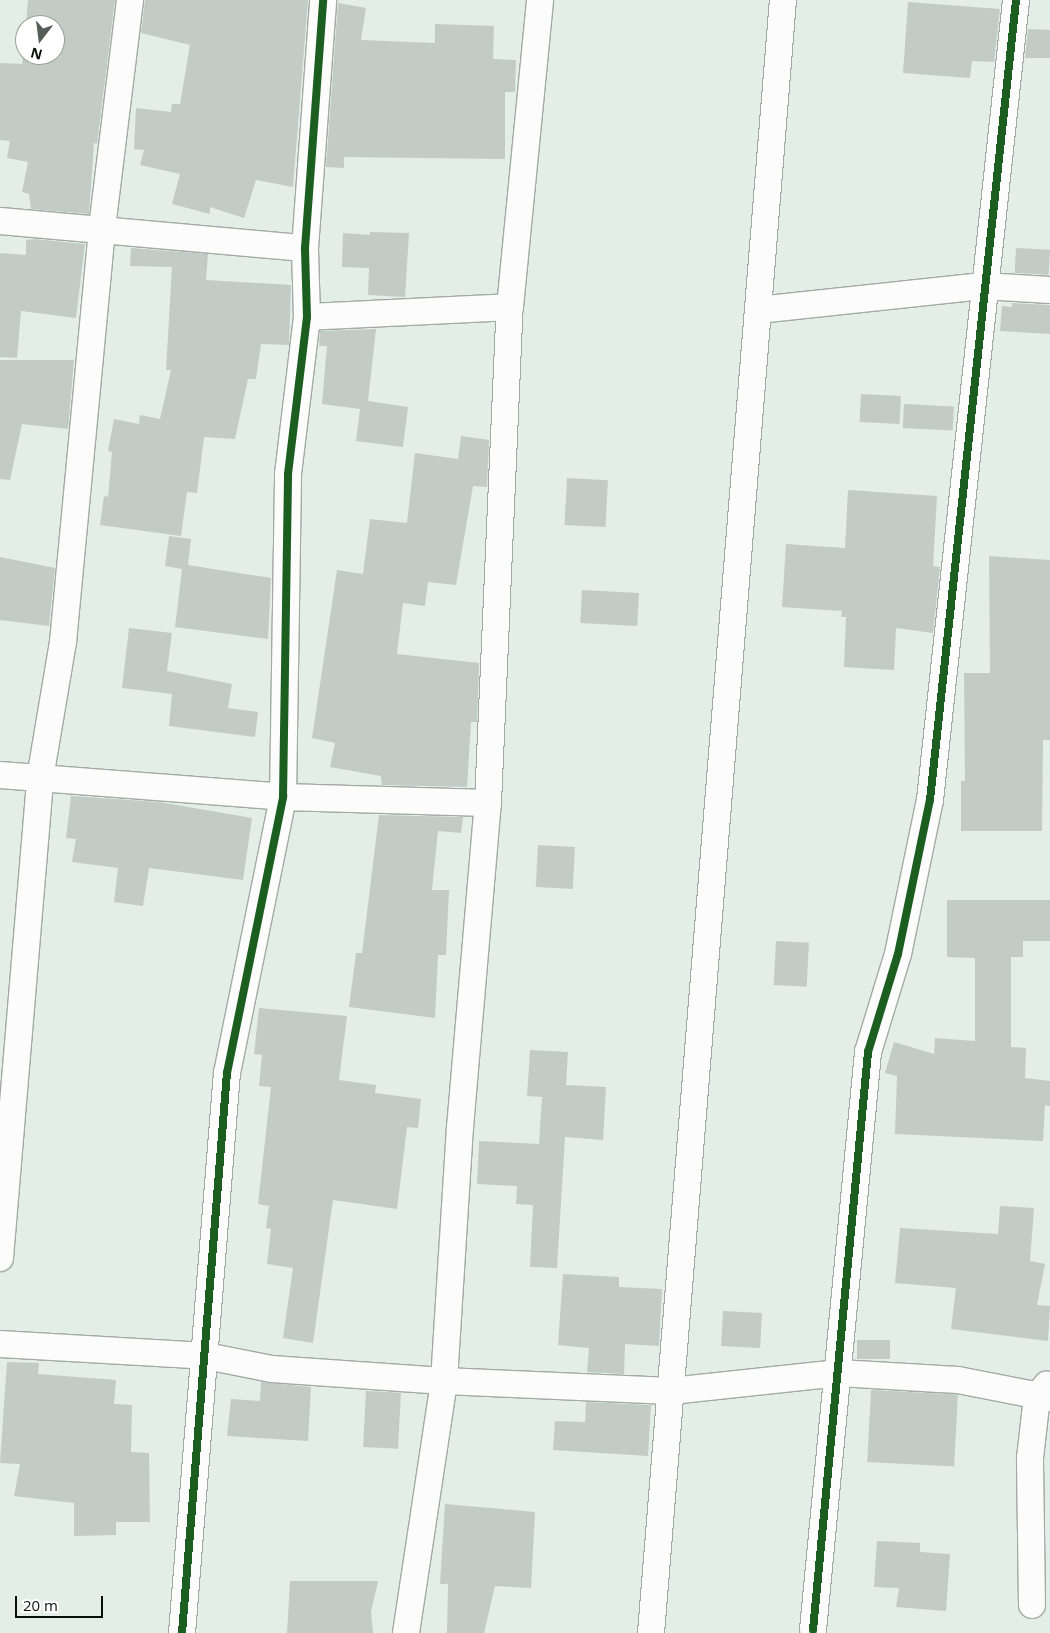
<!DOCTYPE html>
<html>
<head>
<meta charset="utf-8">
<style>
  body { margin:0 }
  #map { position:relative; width:1050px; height:1633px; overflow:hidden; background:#e2eee6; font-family:"Open Sans",sans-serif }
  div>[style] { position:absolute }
  .building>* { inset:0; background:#c3cbc6; transform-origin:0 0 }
  .roads { filter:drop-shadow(1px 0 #a2aaa4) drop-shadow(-1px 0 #a2aaa4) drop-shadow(0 1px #a2aaa4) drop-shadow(0 -1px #a2aaa4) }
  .minor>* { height:26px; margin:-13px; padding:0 13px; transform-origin:13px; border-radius:13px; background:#fbfcfb }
  .cycleway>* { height:8px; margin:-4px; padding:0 4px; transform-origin:4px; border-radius:4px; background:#1b5e20 }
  span { translate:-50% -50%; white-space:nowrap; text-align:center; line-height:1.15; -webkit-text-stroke:4px #fff; paint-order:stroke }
  .north { position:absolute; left:15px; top:15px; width:50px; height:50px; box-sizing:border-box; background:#fff; border:1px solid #9d9f9d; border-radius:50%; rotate:195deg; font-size:14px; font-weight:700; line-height:20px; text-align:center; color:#090f0b }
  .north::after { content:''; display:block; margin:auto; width:18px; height:22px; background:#555d58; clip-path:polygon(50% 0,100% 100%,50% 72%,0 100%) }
  .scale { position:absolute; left:15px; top:1596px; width:88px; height:22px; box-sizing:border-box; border:2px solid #090f0b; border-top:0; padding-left:6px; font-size:15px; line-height:18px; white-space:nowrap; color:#090f0b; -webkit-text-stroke:4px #fff; paint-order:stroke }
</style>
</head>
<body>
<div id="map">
  <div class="building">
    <div style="clip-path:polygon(28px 0,115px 0,97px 144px,94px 143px,89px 214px,31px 209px,29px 194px,22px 192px,28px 162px,7px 158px,10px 141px,0 140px,0 63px,22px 64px,25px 34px,25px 55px,55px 55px,55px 25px,26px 25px)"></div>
    <div style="clip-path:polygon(145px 0,308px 0,293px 187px,256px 180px,244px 218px,210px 207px,210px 214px,172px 204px,180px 174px,140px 165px,144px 150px,134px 149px,136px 108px,171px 112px,172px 104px,180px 104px,190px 45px,141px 33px)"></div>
    <div style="clip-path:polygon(908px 2px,1000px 9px,994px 62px,972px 61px,970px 78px,903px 73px)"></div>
    <div style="clip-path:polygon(338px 3px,366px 8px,361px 40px,435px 43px,435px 24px,494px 26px,493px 59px,516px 60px,515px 92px,505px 92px,505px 159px,344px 157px,344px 168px,326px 167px)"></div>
    <div style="clip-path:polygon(1028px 29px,1050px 30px,1050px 58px,1025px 58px)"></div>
    <div style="clip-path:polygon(370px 232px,409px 233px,405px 297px,368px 295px,369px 268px,342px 267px,343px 233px,370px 235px)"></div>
    <div style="clip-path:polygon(35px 239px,85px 244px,76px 318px,21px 311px,17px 358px,0 357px,0 253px,26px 255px,26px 240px)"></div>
    <div style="clip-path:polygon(131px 248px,208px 254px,206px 280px,291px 285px,289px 345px,261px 344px,256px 379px,248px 379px,235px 439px,204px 437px,197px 493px,187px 492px,181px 536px,100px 525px,104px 496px,108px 497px,112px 452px,108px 451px,114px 419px,139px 424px,140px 415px,160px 419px,171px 370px,166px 370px,172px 267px,130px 266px)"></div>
    <div style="left:1016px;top:248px;width:34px;height:25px;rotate:3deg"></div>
    <div style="clip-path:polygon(1012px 303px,1050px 305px,1050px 334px,1000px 331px,1002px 306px,1012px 307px)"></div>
    <div style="clip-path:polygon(376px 329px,368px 401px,408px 407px,403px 447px,356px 441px,360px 409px,322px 404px,327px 346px,319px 346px,320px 331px)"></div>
    <div style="clip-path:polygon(0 360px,74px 360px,68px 429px,22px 424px,10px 480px,0 479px)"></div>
    <div style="left:861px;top:394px;width:40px;height:28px;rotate:3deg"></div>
    <div style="left:904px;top:404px;width:50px;height:24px;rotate:3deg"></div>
    <div style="clip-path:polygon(461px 436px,489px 440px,487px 487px,473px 486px,456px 585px,428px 582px,425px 606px,403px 603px,397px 654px,479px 663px,477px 722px,471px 722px,467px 787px,382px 785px,381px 776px,330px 767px,335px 743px,312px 738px,337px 570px,363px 574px,370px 519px,407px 523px,415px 453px,458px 459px)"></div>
    <div style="left:567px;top:478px;width:41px;height:47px;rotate:3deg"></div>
    <div style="clip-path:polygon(848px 490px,937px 496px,933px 566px,940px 567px,933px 633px,896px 628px,894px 670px,844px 667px,846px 617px,841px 617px,842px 611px,782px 607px,786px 544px,845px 548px)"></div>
    <div style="clip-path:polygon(169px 536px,191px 539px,188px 565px,271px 578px,268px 639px,175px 627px,182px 569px,165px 566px)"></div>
    <div style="clip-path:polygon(989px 556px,1050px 560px,1050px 740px,1043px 740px,1042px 831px,961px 831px,961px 781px,965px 781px,964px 673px,990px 673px)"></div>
    <div style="clip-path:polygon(0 557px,55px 568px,49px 626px,0 620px)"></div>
    <div style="left:582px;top:590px;width:57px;height:33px;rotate:3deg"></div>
    <div style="clip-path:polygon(129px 628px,172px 633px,167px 671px,232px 684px,228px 708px,258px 712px,255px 737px,169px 726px,172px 694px,122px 688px)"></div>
    <div style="clip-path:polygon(71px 796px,159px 802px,252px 818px,243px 880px,149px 868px,143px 906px,114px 902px,118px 868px,72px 862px,76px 839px,66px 838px)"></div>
    <div style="clip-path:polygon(379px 815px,463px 817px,461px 833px,438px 831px,432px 890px,449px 890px,446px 955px,438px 955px,435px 1018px,349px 1007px,356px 953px,362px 953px)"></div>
    <div style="left:538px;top:845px;width:37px;height:42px;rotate:3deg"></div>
    <div style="clip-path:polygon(947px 900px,1050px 900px,1050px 941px,1023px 941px,1023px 957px,1011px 957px,1011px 1047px,1026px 1048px,1025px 1078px,1050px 1081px,1050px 1106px,1045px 1105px,1043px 1141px,895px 1134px,897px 1076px,885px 1073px,894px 1042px,934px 1054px,935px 1038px,975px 1041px,975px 958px,947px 957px)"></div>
    <div style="left:776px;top:941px;width:33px;height:44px;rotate:3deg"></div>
    <div style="clip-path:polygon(259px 1008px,347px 1016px,339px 1080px,376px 1085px,375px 1093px,421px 1099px,418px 1128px,407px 1127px,397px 1209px,333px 1200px,313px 1343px,283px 1338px,293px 1268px,267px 1264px,271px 1229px,266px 1228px,269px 1206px,258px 1204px,271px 1087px,259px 1086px,262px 1055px,254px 1054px)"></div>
    <div style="clip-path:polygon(530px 1050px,568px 1052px,566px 1085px,606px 1087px,603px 1140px,565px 1137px,557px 1268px,530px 1267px,533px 1205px,516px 1204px,517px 1186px,477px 1184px,479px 1141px,539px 1144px,542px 1097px,527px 1096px)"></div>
    <div style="clip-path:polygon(1000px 1206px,1034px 1208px,1030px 1261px,1045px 1264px,1037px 1305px,1050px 1306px,1048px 1341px,951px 1329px,956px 1288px,895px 1283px,900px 1228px,998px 1234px)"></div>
    <div style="clip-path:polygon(563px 1274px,619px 1277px,619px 1287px,662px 1289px,659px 1346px,625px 1344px,624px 1374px,587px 1372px,589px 1348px,558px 1345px)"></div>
    <div style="left:723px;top:1311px;width:39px;height:35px;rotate:3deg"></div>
    <div style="left:857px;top:1340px;width:33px;height:19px"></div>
    <div style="clip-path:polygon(7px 1362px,39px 1363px,38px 1374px,116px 1380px,114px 1404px,132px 1405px,131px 1452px,149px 1453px,150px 1522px,116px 1522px,116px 1535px,74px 1536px,74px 1503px,14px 1496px,20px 1464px,0 1463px)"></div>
    <div style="clip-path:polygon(261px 1382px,311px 1387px,308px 1441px,227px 1436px,231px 1399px,260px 1401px)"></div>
    <div style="left:871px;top:1390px;width:87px;height:72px;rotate:3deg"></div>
    <div style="left:366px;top:1391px;width:35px;height:56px;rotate:3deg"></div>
    <div style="clip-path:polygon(586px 1402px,651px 1405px,648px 1456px,553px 1450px,555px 1421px,585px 1422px)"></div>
    <div style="clip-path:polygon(445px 1504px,535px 1512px,531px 1588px,495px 1586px,484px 1633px,447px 1633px,448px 1584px,440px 1584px)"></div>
    <div style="clip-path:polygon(877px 1541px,920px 1543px,920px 1552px,950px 1554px,946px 1611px,896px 1607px,899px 1588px,874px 1587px)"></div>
    <div style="clip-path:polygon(290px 1581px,378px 1581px,371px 1612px,373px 1633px,287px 1633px)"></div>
  </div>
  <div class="roads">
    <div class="minor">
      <div style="left:0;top:221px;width:306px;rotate:5.1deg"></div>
      <div style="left:758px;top:310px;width:226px;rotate:-6.1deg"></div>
      <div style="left:983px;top:286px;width:67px;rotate:3.4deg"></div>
      <div style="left:307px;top:317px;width:203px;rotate:-2.8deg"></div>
      <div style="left:0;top:775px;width:284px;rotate:4.4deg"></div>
      <div style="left:283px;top:797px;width:205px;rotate:1.7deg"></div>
      <div style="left:0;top:1258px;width:482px;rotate:-85.2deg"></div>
      <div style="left:40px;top:778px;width:138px;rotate:-80.4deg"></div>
      <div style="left:63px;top:642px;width:416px;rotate:-84.6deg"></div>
      <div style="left:102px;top:228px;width:230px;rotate:-83deg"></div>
      <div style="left:0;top:1344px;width:206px;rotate:3.3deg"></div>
      <div style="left:206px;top:1356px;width:67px;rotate:11.1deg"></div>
      <div style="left:272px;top:1369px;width:172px;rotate:4deg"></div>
      <div style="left:444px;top:1381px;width:227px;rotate:2.5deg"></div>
      <div style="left:671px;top:1391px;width:169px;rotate:-6.1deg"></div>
      <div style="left:839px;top:1373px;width:119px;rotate:3.4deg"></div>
      <div style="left:958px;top:1380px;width:94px;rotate:11.1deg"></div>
      <div style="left:1032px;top:1605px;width:147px;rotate:-90.8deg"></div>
      <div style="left:1030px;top:1458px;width:61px;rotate:-83.5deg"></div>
      <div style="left:1037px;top:1397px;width:16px;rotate:-52deg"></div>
      <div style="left:813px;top:1630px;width:581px;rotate:-84.56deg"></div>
      <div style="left:868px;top:1052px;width:102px;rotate:-73deg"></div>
      <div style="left:898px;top:954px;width:157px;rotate:-78.3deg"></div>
      <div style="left:930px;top:800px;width:805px;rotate:-83.86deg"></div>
      <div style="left:182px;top:1633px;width:562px;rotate:-85.41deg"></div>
      <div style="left:227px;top:1073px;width:282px;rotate:-78.5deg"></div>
      <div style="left:283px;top:797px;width:323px;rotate:-89.1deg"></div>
      <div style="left:288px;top:474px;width:158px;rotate:-83.1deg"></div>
      <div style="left:307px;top:317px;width:69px;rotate:-91.7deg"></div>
      <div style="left:305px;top:248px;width:249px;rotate:-85.8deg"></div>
      <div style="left:406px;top:1633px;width:255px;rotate:-81.4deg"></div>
      <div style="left:444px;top:1381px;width:254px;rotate:-86.4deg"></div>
      <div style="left:460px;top:1128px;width:326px;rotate:-85.1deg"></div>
      <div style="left:488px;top:803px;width:496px;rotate:-87.5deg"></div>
      <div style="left:510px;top:307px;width:308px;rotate:-84.4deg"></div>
      <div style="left:651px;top:1633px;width:1638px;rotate:-85.38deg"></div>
    </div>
  </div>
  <div class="cycleway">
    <div style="left:813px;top:1630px;width:581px;rotate:-84.56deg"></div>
    <div style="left:868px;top:1052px;width:102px;rotate:-73deg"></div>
    <div style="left:898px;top:954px;width:157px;rotate:-78.3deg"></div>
    <div style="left:930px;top:800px;width:805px;rotate:-83.86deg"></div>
    <div style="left:182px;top:1633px;width:562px;rotate:-85.41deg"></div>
    <div style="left:227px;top:1073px;width:282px;rotate:-78.5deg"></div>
    <div style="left:283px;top:797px;width:323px;rotate:-89.1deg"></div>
    <div style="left:288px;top:474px;width:158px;rotate:-83.1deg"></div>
    <div style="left:307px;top:317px;width:69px;rotate:-91.7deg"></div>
    <div style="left:305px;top:248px;width:249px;rotate:-85.8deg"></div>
  </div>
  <div class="north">N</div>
  <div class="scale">20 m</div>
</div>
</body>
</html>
